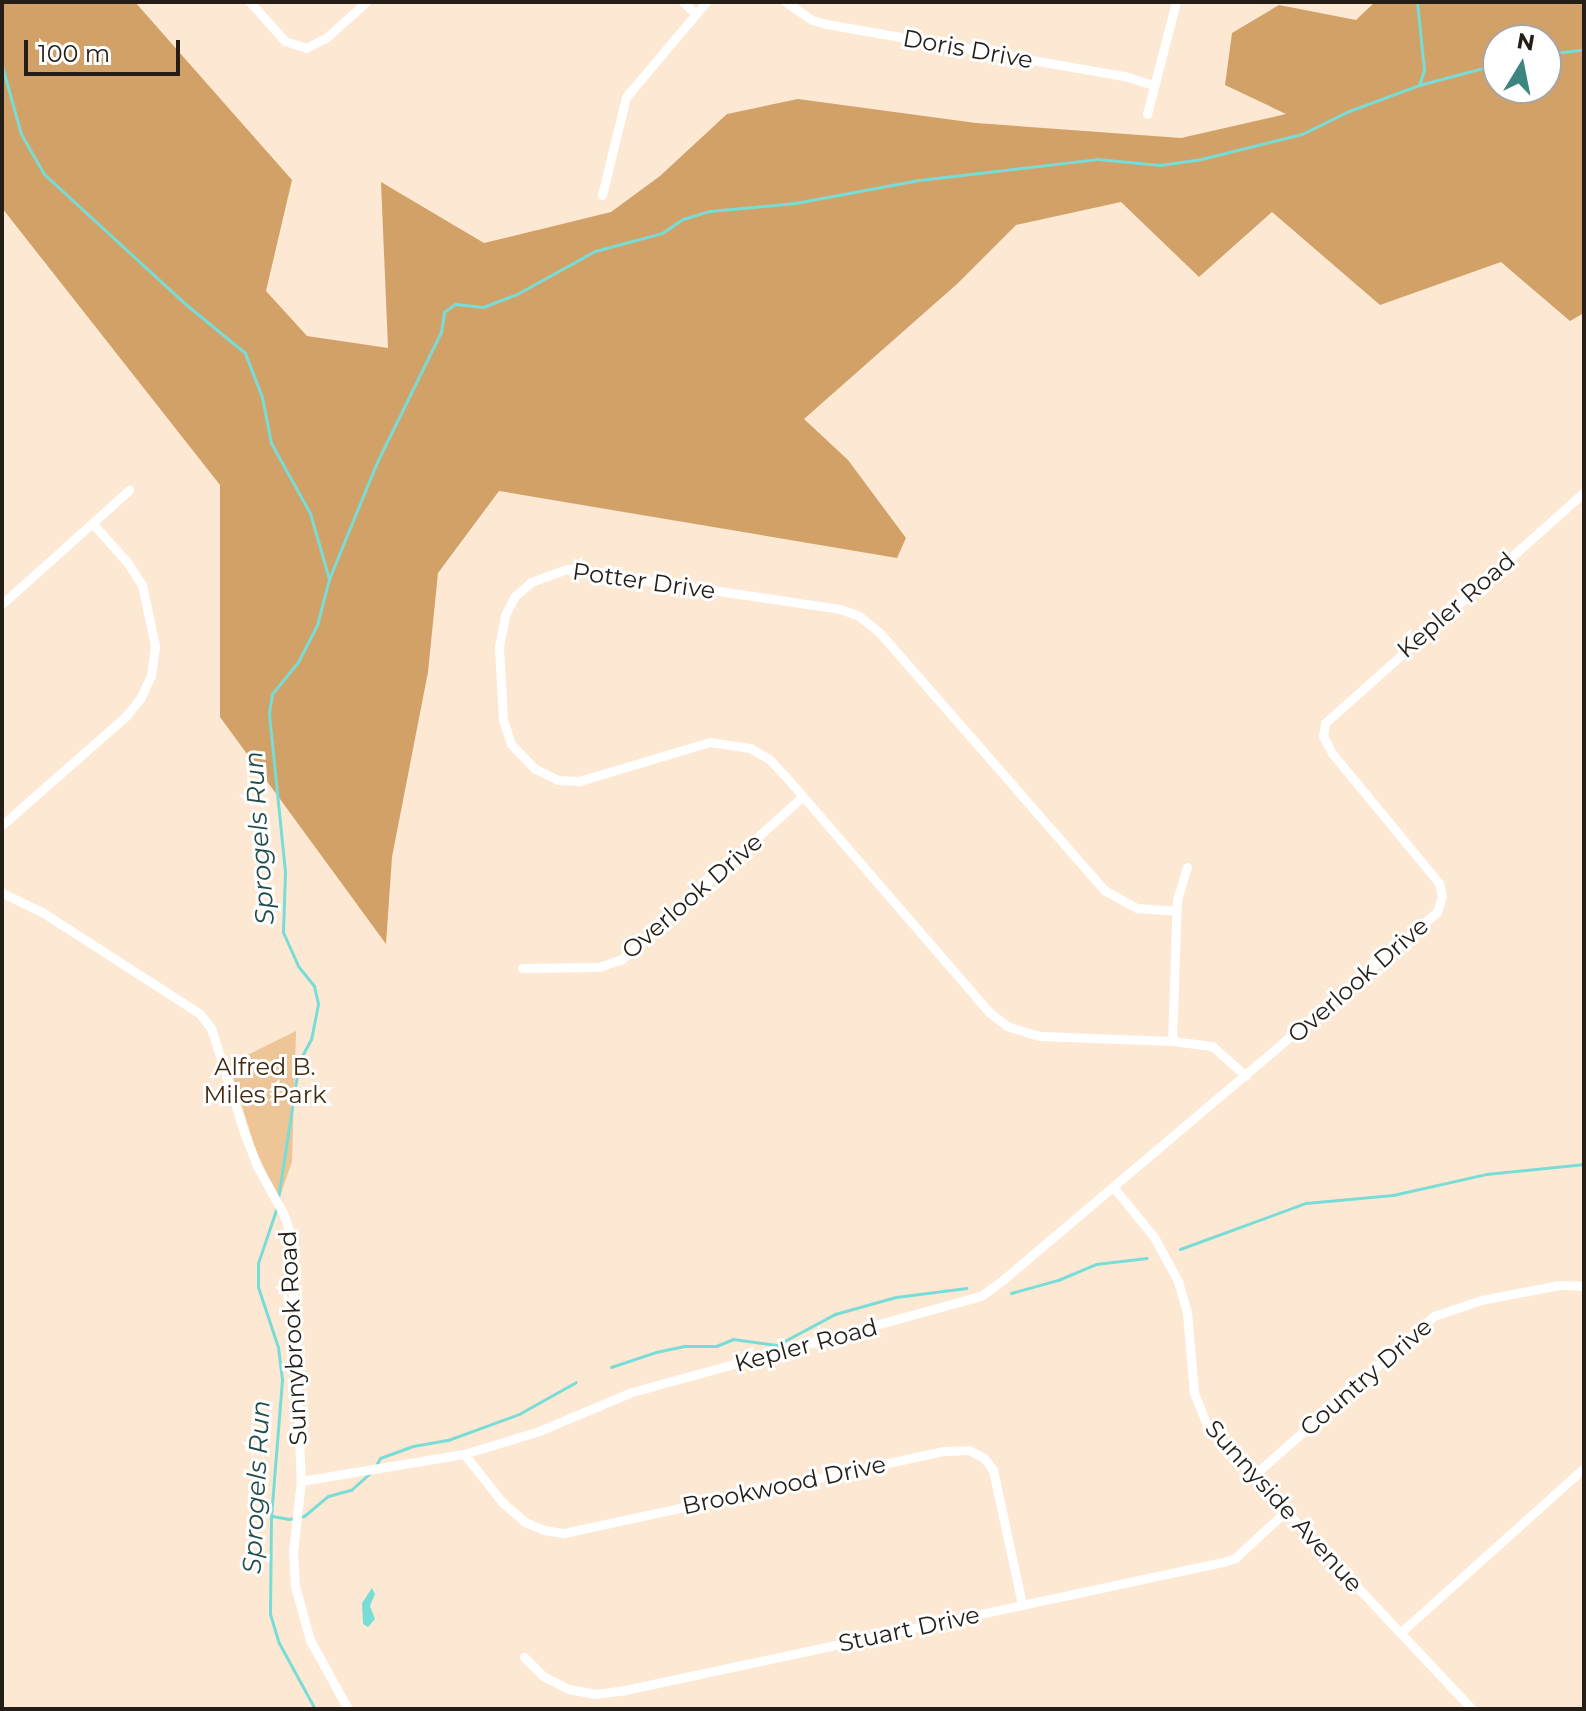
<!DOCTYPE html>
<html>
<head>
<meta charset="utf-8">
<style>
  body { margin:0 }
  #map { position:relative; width:1586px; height:1711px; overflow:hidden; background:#fde9d3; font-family:Montserrat,sans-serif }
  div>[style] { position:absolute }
  .green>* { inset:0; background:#eec597 }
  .forest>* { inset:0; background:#d2a168 }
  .water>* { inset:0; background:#78dcd7 }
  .stream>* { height:3px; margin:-1.5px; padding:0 1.5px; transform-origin:1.5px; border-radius:1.5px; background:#78dcd7 }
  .minor>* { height:9px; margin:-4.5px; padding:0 4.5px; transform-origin:4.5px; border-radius:4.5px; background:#fff }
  span { translate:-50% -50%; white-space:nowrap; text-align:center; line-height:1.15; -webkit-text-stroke:6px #fff; paint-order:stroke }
  .street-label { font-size:24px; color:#251e16 }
  .park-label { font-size:24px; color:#402b11 }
  .water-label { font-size:26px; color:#214e4c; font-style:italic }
  .frame { position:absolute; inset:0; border:4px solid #251e16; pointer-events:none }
  .north { position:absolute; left:1482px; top:24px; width:80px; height:80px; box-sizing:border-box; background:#fff; border:2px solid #a8a5a2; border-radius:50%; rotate:10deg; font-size:22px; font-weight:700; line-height:32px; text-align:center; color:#251e16 }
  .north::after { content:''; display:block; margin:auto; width:28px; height:36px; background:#3d8581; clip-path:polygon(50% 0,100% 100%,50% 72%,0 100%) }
  .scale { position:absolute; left:24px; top:40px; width:156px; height:36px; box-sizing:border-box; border:4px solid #251e16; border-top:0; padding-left:10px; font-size:24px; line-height:28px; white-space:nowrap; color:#251e16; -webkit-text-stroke:6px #fff; paint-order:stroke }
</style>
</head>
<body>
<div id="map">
  <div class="green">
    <div style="clip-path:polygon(296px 1031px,292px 1162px,279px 1199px,256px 1151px,229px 1064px)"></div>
  </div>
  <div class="forest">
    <div style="clip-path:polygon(evenodd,2px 2px,135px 2px,292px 180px,266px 291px,307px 336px,388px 348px,381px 182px,484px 243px,611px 212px,660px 176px,727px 114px,798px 99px,976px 123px,1181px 138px,1286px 114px,1225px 85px,1232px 33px,1279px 5px,1356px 20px,1375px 2px,1584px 2px,1584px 313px,1570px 321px,1501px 262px,1380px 305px,1272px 212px,1199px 277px,1121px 202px,1016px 225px,957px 284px,804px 419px,848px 460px,906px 538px,897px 558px,499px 491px,438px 573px,428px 672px,392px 857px,386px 944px,220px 717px,220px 485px,2px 208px,2px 2px,1498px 40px,1546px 40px,1546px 88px,1498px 88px,1498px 40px)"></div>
  </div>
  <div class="water">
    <div style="clip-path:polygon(372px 1588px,375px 1594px,370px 1606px,375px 1619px,368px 1627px,363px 1624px,362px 1603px)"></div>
  </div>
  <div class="stream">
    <div style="left:1417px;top:2px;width:68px;rotate:84.1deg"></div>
    <div style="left:1424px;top:70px;width:16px;rotate:108deg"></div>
    <div style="left:1546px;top:54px;width:38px;rotate:-7deg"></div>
    <div style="left:2px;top:66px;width:71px;rotate:74.4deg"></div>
    <div style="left:21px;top:134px;width:46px;rotate:60.1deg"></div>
    <div style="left:44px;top:174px;width:189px;rotate:42.6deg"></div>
    <div style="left:183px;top:302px;width:80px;rotate:39.4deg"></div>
    <div style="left:245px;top:353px;width:47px;rotate:68.9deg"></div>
    <div style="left:262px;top:397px;width:47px;rotate:78.9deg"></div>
    <div style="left:271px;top:443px;width:80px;rotate:60.9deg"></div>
    <div style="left:310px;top:513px;width:69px;rotate:73.9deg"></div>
    <div style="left:329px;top:579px;width:48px;rotate:104.6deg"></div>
    <div style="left:317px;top:625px;width:42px;rotate:117.2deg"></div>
    <div style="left:298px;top:662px;width:41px;rotate:129.1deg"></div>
    <div style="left:272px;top:694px;width:20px;rotate:99deg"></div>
    <div style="left:269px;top:714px;width:159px;rotate:84.2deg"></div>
    <div style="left:285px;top:872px;width:60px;rotate:91.9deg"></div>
    <div style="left:283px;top:932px;width:37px;rotate:66deg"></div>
    <div style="left:298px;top:966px;width:26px;rotate:51deg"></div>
    <div style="left:314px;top:986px;width:18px;rotate:77deg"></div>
    <div style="left:318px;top:1004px;width:36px;rotate:101deg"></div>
    <div style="left:311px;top:1039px;width:26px;rotate:118deg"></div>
    <div style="left:299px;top:1062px;width:140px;rotate:98.7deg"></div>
    <div style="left:329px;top:579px;width:126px;rotate:-67.7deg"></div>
    <div style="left:377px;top:462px;width:145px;rotate:-63.8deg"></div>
    <div style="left:441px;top:332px;width:20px;rotate:-81deg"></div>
    <div style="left:444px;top:312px;width:14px;rotate:-36deg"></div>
    <div style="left:455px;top:304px;width:28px;rotate:6deg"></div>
    <div style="left:483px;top:307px;width:36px;rotate:-21deg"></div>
    <div style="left:517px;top:294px;width:89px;rotate:-28.9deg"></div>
    <div style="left:595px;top:251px;width:69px;rotate:-15deg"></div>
    <div style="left:662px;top:233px;width:25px;rotate:-34deg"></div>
    <div style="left:683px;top:219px;width:28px;rotate:-17deg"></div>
    <div style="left:710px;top:211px;width:85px;rotate:-5.4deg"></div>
    <div style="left:795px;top:203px;width:126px;rotate:-10.5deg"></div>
    <div style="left:919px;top:180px;width:179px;rotate:-6.7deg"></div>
    <div style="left:1097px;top:159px;width:63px;rotate:5.4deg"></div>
    <div style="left:1160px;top:165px;width:37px;rotate:-8deg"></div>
    <div style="left:1197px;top:160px;width:108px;rotate:-13.9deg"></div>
    <div style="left:1302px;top:134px;width:52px;rotate:-26.1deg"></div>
    <div style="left:1349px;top:111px;width:75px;rotate:-20.4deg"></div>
    <div style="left:1419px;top:85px;width:82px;rotate:-14.9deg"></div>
    <div style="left:277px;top:1207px;width:59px;rotate:108.7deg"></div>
    <div style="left:258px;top:1263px;width:24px;rotate:90deg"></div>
    <div style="left:258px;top:1287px;width:63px;rotate:71.6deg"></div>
    <div style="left:278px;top:1347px;width:33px;rotate:83deg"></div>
    <div style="left:282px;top:1380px;width:136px;rotate:94.6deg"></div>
    <div style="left:271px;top:1516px;width:98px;rotate:90.6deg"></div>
    <div style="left:270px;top:1614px;width:30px;rotate:73deg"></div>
    <div style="left:279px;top:1643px;width:75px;rotate:61.4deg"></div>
    <div style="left:1180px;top:1249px;width:134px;rotate:-20.1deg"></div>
    <div style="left:1306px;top:1203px;width:87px;rotate:-5.3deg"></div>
    <div style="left:1393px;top:1195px;width:95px;rotate:-12.7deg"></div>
    <div style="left:1486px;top:1174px;width:99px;rotate:-5.8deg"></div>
    <div style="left:1011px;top:1293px;width:49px;rotate:-15.5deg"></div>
    <div style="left:1058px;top:1280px;width:41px;rotate:-22.8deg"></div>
    <div style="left:1096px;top:1264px;width:51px;rotate:-6.7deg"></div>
    <div style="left:611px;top:1367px;width:47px;rotate:-18.4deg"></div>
    <div style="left:656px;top:1352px;width:30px;rotate:-12deg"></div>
    <div style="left:685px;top:1346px;width:31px"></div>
    <div style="left:716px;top:1346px;width:18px;rotate:-22deg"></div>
    <div style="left:733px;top:1339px;width:44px;rotate:7.8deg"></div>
    <div style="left:777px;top:1345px;width:66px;rotate:-28.1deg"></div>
    <div style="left:835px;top:1314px;width:63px;rotate:-15.6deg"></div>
    <div style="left:896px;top:1297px;width:71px;rotate:-7.3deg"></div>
    <div style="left:376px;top:1465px;width:8px;rotate:-60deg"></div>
    <div style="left:380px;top:1458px;width:35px;rotate:-20deg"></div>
    <div style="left:413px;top:1446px;width:36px;rotate:-10deg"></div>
    <div style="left:448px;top:1440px;width:76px;rotate:-20.1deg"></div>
    <div style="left:519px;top:1414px;width:65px;rotate:-29.3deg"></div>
    <div style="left:272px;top:1516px;width:17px;rotate:10deg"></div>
    <div style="left:289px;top:1519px;width:15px;rotate:-11deg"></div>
    <div style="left:304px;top:1516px;width:31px;rotate:-40deg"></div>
    <div style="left:328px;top:1496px;width:24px;rotate:-15deg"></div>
    <div style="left:351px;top:1490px;width:28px;rotate:-42deg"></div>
  </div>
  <div class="minor">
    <div style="left:250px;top:2px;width:52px;rotate:48.1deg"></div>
    <div style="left:285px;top:41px;width:22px;rotate:18deg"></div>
    <div style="left:306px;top:48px;width:22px;rotate:-27deg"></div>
    <div style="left:326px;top:38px;width:54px;rotate:-42deg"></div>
    <div style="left:683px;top:2px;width:18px;rotate:43deg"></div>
    <div style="left:786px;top:2px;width:32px;rotate:35deg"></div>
    <div style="left:812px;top:20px;width:15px;rotate:16deg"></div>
    <div style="left:826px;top:24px;width:303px;rotate:9.9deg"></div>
    <div style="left:1124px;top:76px;width:31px;rotate:17deg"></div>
    <div style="left:1147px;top:114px;width:116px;rotate:-75.5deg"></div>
    <div style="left:602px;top:195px;width:101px;rotate:-76.2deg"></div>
    <div style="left:626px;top:97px;width:124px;rotate:-49.9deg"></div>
    <div style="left:2px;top:604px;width:171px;rotate:-41.9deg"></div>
    <div style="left:2px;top:825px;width:165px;rotate:-41.3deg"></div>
    <div style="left:126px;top:716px;width:22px;rotate:-51deg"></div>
    <div style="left:140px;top:699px;width:26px;rotate:-65deg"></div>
    <div style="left:151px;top:675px;width:29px;rotate:-82deg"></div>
    <div style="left:155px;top:646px;width:62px;rotate:-102deg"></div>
    <div style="left:142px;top:585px;width:27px;rotate:-123deg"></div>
    <div style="left:127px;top:562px;width:51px;rotate:-131.8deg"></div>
    <div style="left:1187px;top:867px;width:34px;rotate:107deg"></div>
    <div style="left:1177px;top:899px;width:142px;rotate:92deg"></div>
    <div style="left:1172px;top:1041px;width:40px;rotate:7.1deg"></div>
    <div style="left:1212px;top:1046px;width:45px;rotate:41.4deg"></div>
    <div style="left:2px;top:893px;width:44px;rotate:25.4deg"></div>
    <div style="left:42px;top:912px;width:188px;rotate:32.8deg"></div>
    <div style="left:200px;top:1014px;width:18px;rotate:52deg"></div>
    <div style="left:211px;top:1028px;width:109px;rotate:72.4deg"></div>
    <div style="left:244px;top:1132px;width:36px;rotate:69deg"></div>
    <div style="left:257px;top:1166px;width:56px;rotate:61.1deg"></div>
    <div style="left:284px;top:1215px;width:23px;rotate:72deg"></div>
    <div style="left:291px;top:1237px;width:244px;rotate:87.7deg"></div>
    <div style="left:301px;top:1481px;width:70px;rotate:96.5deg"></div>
    <div style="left:293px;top:1551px;width:35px;rotate:87deg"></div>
    <div style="left:295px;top:1586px;width:56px;rotate:74.5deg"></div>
    <div style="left:310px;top:1640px;width:79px;rotate:61.2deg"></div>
    <div style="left:522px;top:968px;width:77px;rotate:-0.7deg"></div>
    <div style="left:599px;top:967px;width:24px;rotate:-19deg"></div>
    <div style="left:622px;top:959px;width:242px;rotate:-42deg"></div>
    <div style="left:1172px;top:1041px;width:133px;rotate:-177.8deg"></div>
    <div style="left:1039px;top:1036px;width:34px;rotate:-163deg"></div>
    <div style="left:1007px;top:1026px;width:23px;rotate:-142deg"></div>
    <div style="left:989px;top:1012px;width:312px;rotate:-130.8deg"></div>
    <div style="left:785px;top:776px;width:23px;rotate:-133deg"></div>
    <div style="left:769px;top:759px;width:22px;rotate:-150deg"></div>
    <div style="left:750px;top:748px;width:40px;rotate:-171.5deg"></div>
    <div style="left:710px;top:742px;width:137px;rotate:163.4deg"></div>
    <div style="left:579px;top:781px;width:21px;rotate:-177deg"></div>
    <div style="left:558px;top:780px;width:25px;rotate:-154deg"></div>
    <div style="left:535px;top:769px;width:35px;rotate:-134deg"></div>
    <div style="left:511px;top:744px;width:26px;rotate:-108deg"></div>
    <div style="left:503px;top:719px;width:72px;rotate:-93.2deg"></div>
    <div style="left:499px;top:647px;width:33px;rotate:-79deg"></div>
    <div style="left:505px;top:615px;width:20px;rotate:-63deg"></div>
    <div style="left:514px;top:597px;width:23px;rotate:-41deg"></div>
    <div style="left:531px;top:582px;width:38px;rotate:-20deg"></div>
    <div style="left:567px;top:569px;width:276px;rotate:8.3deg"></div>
    <div style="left:840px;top:609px;width:20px;rotate:20deg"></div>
    <div style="left:859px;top:616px;width:27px;rotate:39deg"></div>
    <div style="left:880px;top:633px;width:341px;rotate:48.9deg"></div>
    <div style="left:1104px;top:890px;width:38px;rotate:29deg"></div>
    <div style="left:1137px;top:908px;width:39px;rotate:4deg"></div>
    <div style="left:1114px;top:1188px;width:63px;rotate:50.8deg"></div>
    <div style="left:1154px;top:1237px;width:50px;rotate:61.4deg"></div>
    <div style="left:1178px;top:1281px;width:33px;rotate:74deg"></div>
    <div style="left:1187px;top:1313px;width:80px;rotate:85deg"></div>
    <div style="left:1194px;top:1393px;width:38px;rotate:68deg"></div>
    <div style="left:1208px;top:1428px;width:386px;rotate:46.8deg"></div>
    <div style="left:464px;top:1454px;width:61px;rotate:51.6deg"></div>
    <div style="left:502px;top:1502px;width:30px;rotate:41deg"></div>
    <div style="left:525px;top:1522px;width:21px;rotate:23deg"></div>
    <div style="left:544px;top:1530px;width:20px;rotate:9deg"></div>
    <div style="left:564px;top:1533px;width:389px;rotate:-12.2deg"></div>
    <div style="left:944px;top:1451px;width:25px;rotate:-2deg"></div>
    <div style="left:969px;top:1450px;width:17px;rotate:28deg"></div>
    <div style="left:984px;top:1458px;width:15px;rotate:53deg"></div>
    <div style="left:993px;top:1470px;width:137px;rotate:77.8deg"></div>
    <div style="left:1253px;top:1476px;width:242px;rotate:-41.5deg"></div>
    <div style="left:1434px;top:1316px;width:50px;rotate:-18.8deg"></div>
    <div style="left:1481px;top:1300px;width:80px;rotate:-10.8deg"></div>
    <div style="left:1560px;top:1285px;width:24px;rotate:2deg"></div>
    <div style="left:301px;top:1481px;width:165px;rotate:-9.4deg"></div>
    <div style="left:464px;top:1454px;width:78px;rotate:-17deg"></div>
    <div style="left:539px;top:1431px;width:101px;rotate:-22.8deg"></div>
    <div style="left:632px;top:1392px;width:362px;rotate:-15.4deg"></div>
    <div style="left:981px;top:1296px;width:29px;rotate:-36deg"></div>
    <div style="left:1004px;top:1279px;width:568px;rotate:-40.28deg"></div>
    <div style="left:1437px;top:912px;width:16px;rotate:-72deg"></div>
    <div style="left:1442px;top:897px;width:14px;rotate:-102deg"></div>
    <div style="left:1439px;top:883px;width:168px;rotate:-129.5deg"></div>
    <div style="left:1332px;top:753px;width:19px;rotate:-118deg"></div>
    <div style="left:1323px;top:736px;width:13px;rotate:-81deg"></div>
    <div style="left:1325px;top:723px;width:347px;rotate:-41.7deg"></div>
    <div style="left:1400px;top:1633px;width:247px;rotate:-41.9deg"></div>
    <div style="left:524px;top:1657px;width:27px;rotate:45deg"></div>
    <div style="left:543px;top:1676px;width:29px;rotate:27deg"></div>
    <div style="left:569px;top:1689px;width:25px;rotate:11deg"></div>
    <div style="left:594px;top:1694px;width:31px;rotate:-7deg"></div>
    <div style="left:625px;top:1690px;width:612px;rotate:-12.08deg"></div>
    <div style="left:1223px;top:1562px;width:13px;rotate:-18deg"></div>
    <div style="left:1235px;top:1558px;width:69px;rotate:-42.7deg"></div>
  </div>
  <div class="street-label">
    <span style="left:968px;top:49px;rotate:10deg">Doris Drive</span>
    <span style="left:644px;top:581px;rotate:8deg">Potter Drive</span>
    <span style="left:1456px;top:605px;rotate:-41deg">Kepler Road</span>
    <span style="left:692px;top:896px;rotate:-41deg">Overlook Drive</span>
    <span style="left:1358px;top:980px;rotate:-41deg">Overlook Drive</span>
    <span style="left:293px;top:1338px;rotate:-93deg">Sunnybrook Road</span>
    <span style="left:806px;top:1345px;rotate:-15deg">Kepler Road</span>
    <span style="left:1366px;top:1377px;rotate:-41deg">Country Drive</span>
    <span style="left:784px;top:1485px;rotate:-12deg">Brookwood Drive</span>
    <span style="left:1284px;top:1506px;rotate:48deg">Sunnyside Avenue</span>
    <span style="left:909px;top:1629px;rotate:-12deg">Stuart Drive</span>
  </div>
  <div class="park-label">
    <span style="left:265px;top:1081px">Alfred B.<br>Miles Park</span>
  </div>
  <div class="water-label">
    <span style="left:260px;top:838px;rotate:-94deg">Sprogels Run</span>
    <span style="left:257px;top:1487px;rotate:-87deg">Sprogels Run</span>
  </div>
  <div class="frame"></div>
  <div class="north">N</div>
  <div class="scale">100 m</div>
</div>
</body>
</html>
